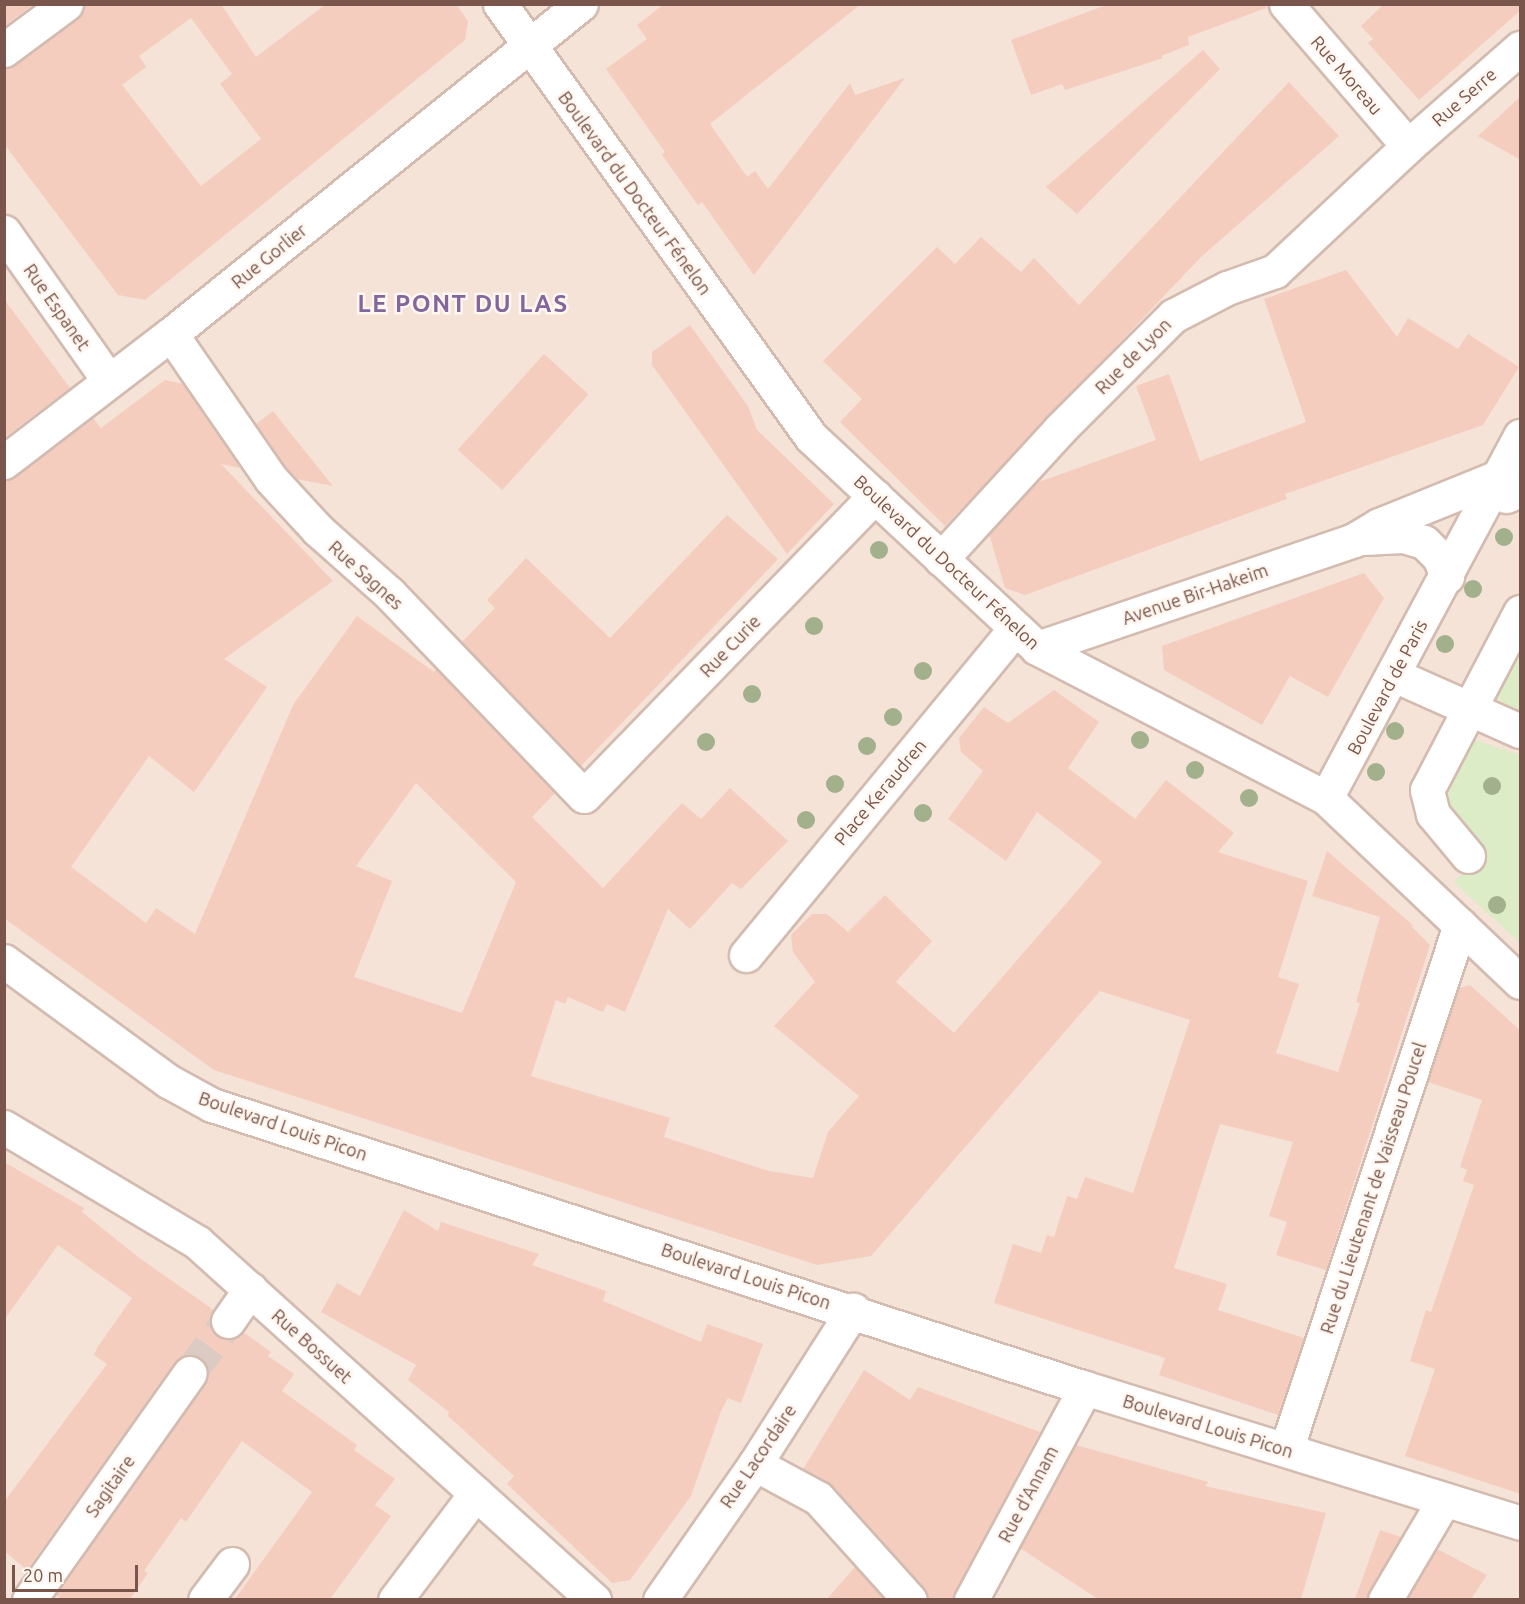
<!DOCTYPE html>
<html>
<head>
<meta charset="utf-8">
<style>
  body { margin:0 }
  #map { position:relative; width:1525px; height:1604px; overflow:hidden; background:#fdf2e9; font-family:Ubuntu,sans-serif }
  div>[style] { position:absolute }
  .residential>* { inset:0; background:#f5e3d7; transform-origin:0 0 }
  .green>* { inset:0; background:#dbecc6 }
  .building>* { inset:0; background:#f4cdbf; transform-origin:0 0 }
  .minor-tunnel>* { height:33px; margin-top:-16.5px; transform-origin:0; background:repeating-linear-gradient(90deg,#dccbc2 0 33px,transparent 0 49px) }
  .roads { filter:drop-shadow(2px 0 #d3bbb0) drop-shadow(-2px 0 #d3bbb0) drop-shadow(0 2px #d3bbb0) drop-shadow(0 -2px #d3bbb0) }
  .minor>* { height:33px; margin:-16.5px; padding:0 16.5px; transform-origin:16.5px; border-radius:16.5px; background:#fff }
  .trees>* { width:18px; height:18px; margin:-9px; border-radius:50%; background:#a2b08c }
  span { translate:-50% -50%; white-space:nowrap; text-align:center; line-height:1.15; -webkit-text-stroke:5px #fff7f0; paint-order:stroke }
  .street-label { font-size:18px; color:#79554b }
  .district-label { font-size:24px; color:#83679c; font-weight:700; letter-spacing:1.5px }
  .frame { position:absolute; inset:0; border:6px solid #79554b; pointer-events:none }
  .scale { position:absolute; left:12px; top:1565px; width:126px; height:27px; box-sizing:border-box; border:3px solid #79554b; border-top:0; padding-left:8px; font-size:18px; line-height:21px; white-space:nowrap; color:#79554b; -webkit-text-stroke:4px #fff7f0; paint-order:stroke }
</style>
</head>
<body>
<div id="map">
  <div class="residential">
    <div style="left:5px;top:5px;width:1515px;height:1595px"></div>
  </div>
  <div class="green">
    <div style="clip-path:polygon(1520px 629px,1520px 713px,1494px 696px)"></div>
    <div style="clip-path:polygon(1472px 739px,1520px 755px,1520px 943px,1454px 882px,1483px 854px,1446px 814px,1442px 795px)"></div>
  </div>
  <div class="building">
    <div style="clip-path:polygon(4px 4px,34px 4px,4px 26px)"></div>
    <div style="clip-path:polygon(evenodd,84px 4px,221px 4px,256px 57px,326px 4px,456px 4px,468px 21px,465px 40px,145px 300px,118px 295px,4px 144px,4px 68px,15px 65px,77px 19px,84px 4px,191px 18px,232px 74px,220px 84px,261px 139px,201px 186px,122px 85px,146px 67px,139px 56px,191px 18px)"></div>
    <div style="clip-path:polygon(664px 4px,861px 4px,710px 124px,747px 177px,755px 171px,768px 189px,850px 83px,855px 95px,905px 78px,754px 275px,702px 202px,698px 205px,662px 155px,665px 152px,606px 69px,647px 39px,637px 25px)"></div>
    <div style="clip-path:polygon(1109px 4px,1265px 4px,1266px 8px,1188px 37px,1189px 45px,1161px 56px,1163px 58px,1065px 90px,1062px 84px,1031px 95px,1011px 40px)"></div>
    <div style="clip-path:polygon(1384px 4px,1521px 4px,1521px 10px,1419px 100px,1368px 43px,1373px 39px,1361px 26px)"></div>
    <div style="clip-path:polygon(1203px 50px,1220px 69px,1077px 214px,1046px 187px)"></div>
    <div style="clip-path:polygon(1289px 82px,1339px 136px,1201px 257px,945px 526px,840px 422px,862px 399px,823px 361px,937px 247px,955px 264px,981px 237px,1021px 272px,1034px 258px,1079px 305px)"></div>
    <div style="clip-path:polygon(1521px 96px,1521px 160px,1478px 136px)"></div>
    <div style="clip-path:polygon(1346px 270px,1397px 337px,1408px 318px,1458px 349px,1468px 334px,1519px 367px,1483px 425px,1285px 494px,1287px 499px,1025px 595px,1005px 588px,989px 534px,1036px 483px,1156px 440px,1136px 386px,1169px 374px,1200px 461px,1306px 422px,1264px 299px)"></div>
    <div style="clip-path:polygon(4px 299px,70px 388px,4px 438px)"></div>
    <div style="clip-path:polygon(690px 325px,748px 406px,757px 430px,834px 504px,787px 554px,652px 365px,652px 352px)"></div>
    <div style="left:544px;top:354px;width:60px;height:129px;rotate:42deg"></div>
    <div style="clip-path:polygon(evenodd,165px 380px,183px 384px,240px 468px,221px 464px,333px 581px,224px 659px,267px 687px,194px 792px,149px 756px,71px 867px,146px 923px,156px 908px,195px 934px,293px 705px,357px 616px,434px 672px,436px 669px,555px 793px,532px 817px,603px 888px,682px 803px,701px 819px,730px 788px,788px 841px,741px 889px,732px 883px,690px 929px,668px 909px,625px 1012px,607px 1004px,603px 1012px,568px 997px,565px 1004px,556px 1000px,531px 1076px,670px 1118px,664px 1137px,769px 1171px,813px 1178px,828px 1132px,859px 1096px,774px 1026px,815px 982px,793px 952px,791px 935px,812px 914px,827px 914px,848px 932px,885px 895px,932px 941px,896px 982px,954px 1033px,1102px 862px,1037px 812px,1006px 861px,948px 819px,983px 771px,961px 752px,959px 738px,984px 707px,1008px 723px,1054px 690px,1099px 722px,1068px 768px,1135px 819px,1166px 780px,1234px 833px,1218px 852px,1308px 881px,1278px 977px,1299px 984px,1276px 1053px,1338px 1072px,1360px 1003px,1356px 1002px,1380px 917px,1312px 896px,1327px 851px,1415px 927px,1410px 925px,1430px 945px,1326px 1270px,1276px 1255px,1287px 1222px,1269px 1216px,1293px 1142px,1220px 1124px,1174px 1268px,1227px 1284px,1218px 1310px,1304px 1338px,1278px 1415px,1159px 1375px,1165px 1358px,994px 1303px,1013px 1244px,1041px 1253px,1047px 1235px,1054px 1237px,1067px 1196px,1077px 1199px,1085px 1177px,1133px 1193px,1190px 1020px,1100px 991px,871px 1256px,817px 1265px,214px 1070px,4px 918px,4px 480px,15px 477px,93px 418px,101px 428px,165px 380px,416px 783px,516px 882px,462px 1013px,354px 977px,392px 881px,356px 866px,416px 783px)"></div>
    <div style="clip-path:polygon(273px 411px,296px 440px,333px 486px,296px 479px,286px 467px,256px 424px)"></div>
    <div style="clip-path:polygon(727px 515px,778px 559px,581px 766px,462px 642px,495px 608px,487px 600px,526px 558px,610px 638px)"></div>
    <div style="clip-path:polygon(1364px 573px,1384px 598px,1328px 697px,1290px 676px,1262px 725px,1164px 670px,1162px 646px)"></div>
    <div style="clip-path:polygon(1470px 985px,1521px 1031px,1521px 1494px,1405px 1456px,1435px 1369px,1410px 1361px,1426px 1310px,1431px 1312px,1474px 1185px,1463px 1181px,1467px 1170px,1460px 1167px,1482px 1100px,1428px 1082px,1459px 988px)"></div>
    <div style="clip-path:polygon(4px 1162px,84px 1208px,82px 1212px,138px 1257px,208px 1306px,213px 1310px,211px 1329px,217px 1336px,227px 1340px,243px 1332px,271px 1352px,268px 1356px,294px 1374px,282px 1391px,357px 1445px,354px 1450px,395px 1479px,375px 1505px,391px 1516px,330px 1599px,235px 1599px,312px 1492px,242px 1441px,186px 1522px,181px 1518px,144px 1571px,148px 1573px,130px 1599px,61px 1599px,56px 1595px,205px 1384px,207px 1366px,192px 1354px,175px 1362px,27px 1570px,4px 1551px,4px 1502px,107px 1364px,94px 1355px,97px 1348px,132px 1298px,58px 1245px,4px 1320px)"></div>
    <div style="clip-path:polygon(404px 1210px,438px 1231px,441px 1222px,539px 1254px,532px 1265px,606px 1291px,603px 1301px,701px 1342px,707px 1324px,763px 1344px,741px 1403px,728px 1398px,721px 1411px,691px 1496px,630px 1580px,612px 1583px,507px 1484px,514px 1476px,448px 1416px,449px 1412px,408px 1380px,416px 1365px,321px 1312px,337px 1283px,360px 1296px)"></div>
    <div style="clip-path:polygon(864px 1370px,910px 1400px,918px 1387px,1040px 1432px,952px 1599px,928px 1599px,924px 1587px,832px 1485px,803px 1469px)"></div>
    <div style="clip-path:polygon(1076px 1445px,1208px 1482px,1205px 1486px,1326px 1513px,1301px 1599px,1098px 1599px,1020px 1548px)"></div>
    <div style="clip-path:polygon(1380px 1530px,1401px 1537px,1366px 1599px,1355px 1599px)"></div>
    <div style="clip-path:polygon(1437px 1549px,1487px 1575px,1471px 1599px,1407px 1599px)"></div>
    <div style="clip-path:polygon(855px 1567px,884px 1599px,827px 1599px)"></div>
  </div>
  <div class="minor-tunnel">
    <div style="left:190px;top:1373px;width:64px;rotate:-53.8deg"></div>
  </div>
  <div class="roads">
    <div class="minor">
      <div style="left:500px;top:4px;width:533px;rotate:54.31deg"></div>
      <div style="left:811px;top:437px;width:309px;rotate:43deg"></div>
      <div style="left:1037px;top:648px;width:326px;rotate:27.4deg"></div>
      <div style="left:1326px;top:798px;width:267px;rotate:43.5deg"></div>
      <div style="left:1286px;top:4px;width:187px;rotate:49.3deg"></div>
      <div style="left:4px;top:50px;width:77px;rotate:-36.6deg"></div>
      <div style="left:4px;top:232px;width:182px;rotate:54.8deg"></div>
      <div style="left:171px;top:334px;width:176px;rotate:55.4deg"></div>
      <div style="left:271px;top:479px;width:69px;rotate:47.3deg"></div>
      <div style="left:318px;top:530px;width:95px;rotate:41.6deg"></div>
      <div style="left:389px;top:593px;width:281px;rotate:46.2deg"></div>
      <div style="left:584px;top:796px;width:418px;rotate:-45.9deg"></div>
      <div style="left:4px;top:462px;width:210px;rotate:-37.5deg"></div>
      <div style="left:171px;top:334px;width:526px;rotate:-38.83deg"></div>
      <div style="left:1506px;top:496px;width:15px;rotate:-23deg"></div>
      <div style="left:1364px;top:538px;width:39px;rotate:-3deg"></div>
      <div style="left:1403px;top:536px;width:22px;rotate:16deg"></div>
      <div style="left:1424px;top:542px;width:21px;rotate:45deg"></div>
      <div style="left:1439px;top:557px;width:21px;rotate:67deg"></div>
      <div style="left:941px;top:559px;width:176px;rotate:-47.5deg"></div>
      <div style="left:1060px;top:429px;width:160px;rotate:-45deg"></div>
      <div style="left:1173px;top:316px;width:61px;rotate:-27.4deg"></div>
      <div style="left:1227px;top:288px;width:51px;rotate:-19.5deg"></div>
      <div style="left:1275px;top:271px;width:183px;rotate:-43.2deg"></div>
      <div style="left:1408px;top:146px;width:149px;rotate:-41.2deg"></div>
      <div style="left:1037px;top:648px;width:335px;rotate:-18.8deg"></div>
      <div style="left:1354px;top:540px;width:29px;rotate:-31deg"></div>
      <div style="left:1379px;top:525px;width:128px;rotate:-22deg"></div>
      <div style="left:1394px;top:675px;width:138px;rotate:24deg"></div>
      <div style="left:1326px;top:798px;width:411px;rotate:-61.8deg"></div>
      <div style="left:1468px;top:856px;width:55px;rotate:-129.8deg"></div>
      <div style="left:1433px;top:814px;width:25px;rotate:-104deg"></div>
      <div style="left:1427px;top:790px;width:201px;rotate:-62.4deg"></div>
      <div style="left:746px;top:955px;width:423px;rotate:-50.5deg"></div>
      <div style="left:4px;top:961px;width:203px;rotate:36.2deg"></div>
      <div style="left:168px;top:1081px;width:50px;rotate:28.6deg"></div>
      <div style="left:212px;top:1105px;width:918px;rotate:17.96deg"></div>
      <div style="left:1085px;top:1388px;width:455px;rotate:17.2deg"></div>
      <div style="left:4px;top:1127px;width:225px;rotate:30.8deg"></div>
      <div style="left:197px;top:1242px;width:535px;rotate:42.04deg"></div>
      <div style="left:228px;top:1321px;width:39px;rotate:-55deg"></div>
      <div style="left:1286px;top:1450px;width:553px;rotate:-71.66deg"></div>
      <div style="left:755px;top:1464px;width:72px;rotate:28.4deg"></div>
      <div style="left:818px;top:1498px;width:137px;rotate:48deg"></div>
      <div style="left:29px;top:1600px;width:278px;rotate:-54.7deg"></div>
      <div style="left:205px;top:1600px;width:45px;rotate:-53.1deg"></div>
      <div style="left:395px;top:1600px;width:134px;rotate:-52.9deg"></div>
      <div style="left:660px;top:1600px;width:166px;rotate:-55.1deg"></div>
      <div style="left:755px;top:1464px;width:183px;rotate:-57.5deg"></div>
      <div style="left:971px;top:1600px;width:241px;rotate:-61.7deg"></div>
      <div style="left:1385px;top:1600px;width:116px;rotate:-59.5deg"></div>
    </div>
  </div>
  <div class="trees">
    <div style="left:1504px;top:537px"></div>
    <div style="left:879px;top:550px"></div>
    <div style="left:1473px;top:589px"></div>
    <div style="left:814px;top:626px"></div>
    <div style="left:1445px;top:644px"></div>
    <div style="left:923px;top:671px"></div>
    <div style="left:752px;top:694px"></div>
    <div style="left:893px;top:717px"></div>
    <div style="left:1395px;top:731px"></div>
    <div style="left:1140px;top:740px"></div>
    <div style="left:706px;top:742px"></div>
    <div style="left:867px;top:746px"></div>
    <div style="left:1195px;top:770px"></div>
    <div style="left:1376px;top:772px"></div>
    <div style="left:835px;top:784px"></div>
    <div style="left:1492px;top:786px"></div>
    <div style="left:1249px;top:798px"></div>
    <div style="left:923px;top:813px"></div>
    <div style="left:806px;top:820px"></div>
    <div style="left:1497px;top:905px"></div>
  </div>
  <div class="street-label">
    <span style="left:1347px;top:75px;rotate:49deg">Rue Moreau</span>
    <span style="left:1464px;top:97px;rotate:-41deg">Rue Serre</span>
    <span style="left:635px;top:193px;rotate:54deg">Boulevard du Docteur Fénelon</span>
    <span style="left:269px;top:256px;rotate:-39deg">Rue Gorlier</span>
    <span style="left:57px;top:307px;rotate:55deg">Rue Espanet</span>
    <span style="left:1133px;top:356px;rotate:-45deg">Rue de Lyon</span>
    <span style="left:947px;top:562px;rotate:43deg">Boulevard du Docteur Fénelon</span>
    <span style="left:366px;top:575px;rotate:42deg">Rue Sagnes</span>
    <span style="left:1195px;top:594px;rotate:-19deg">Avenue Bir-Hakeim</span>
    <span style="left:730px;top:646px;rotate:-46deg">Rue Curie</span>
    <span style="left:1387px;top:687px;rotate:-62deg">Boulevard de Paris</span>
    <span style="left:880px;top:792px;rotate:-50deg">Place Keraudren</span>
    <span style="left:283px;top:1126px;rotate:19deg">Boulevard Louis Picon</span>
    <span style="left:1373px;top:1188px;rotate:-72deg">Rue du Lieutenant de Vaisseau Poucel</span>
    <span style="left:746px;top:1276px;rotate:18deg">Boulevard Louis Picon</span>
    <span style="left:312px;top:1346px;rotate:42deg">Rue Bossuet</span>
    <span style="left:1208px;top:1426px;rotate:17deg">Boulevard Louis Picon</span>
    <span style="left:758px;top:1456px;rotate:-56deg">Rue Lacordaire</span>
    <span style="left:110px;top:1486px;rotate:-55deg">Sagitaire</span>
    <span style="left:1028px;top:1494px;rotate:-62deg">Rue d'Annam</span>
  </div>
  <div class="district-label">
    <span style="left:463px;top:304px">LE PONT DU LAS</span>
  </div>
  <div class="frame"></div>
  <div class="scale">20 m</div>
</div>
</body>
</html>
